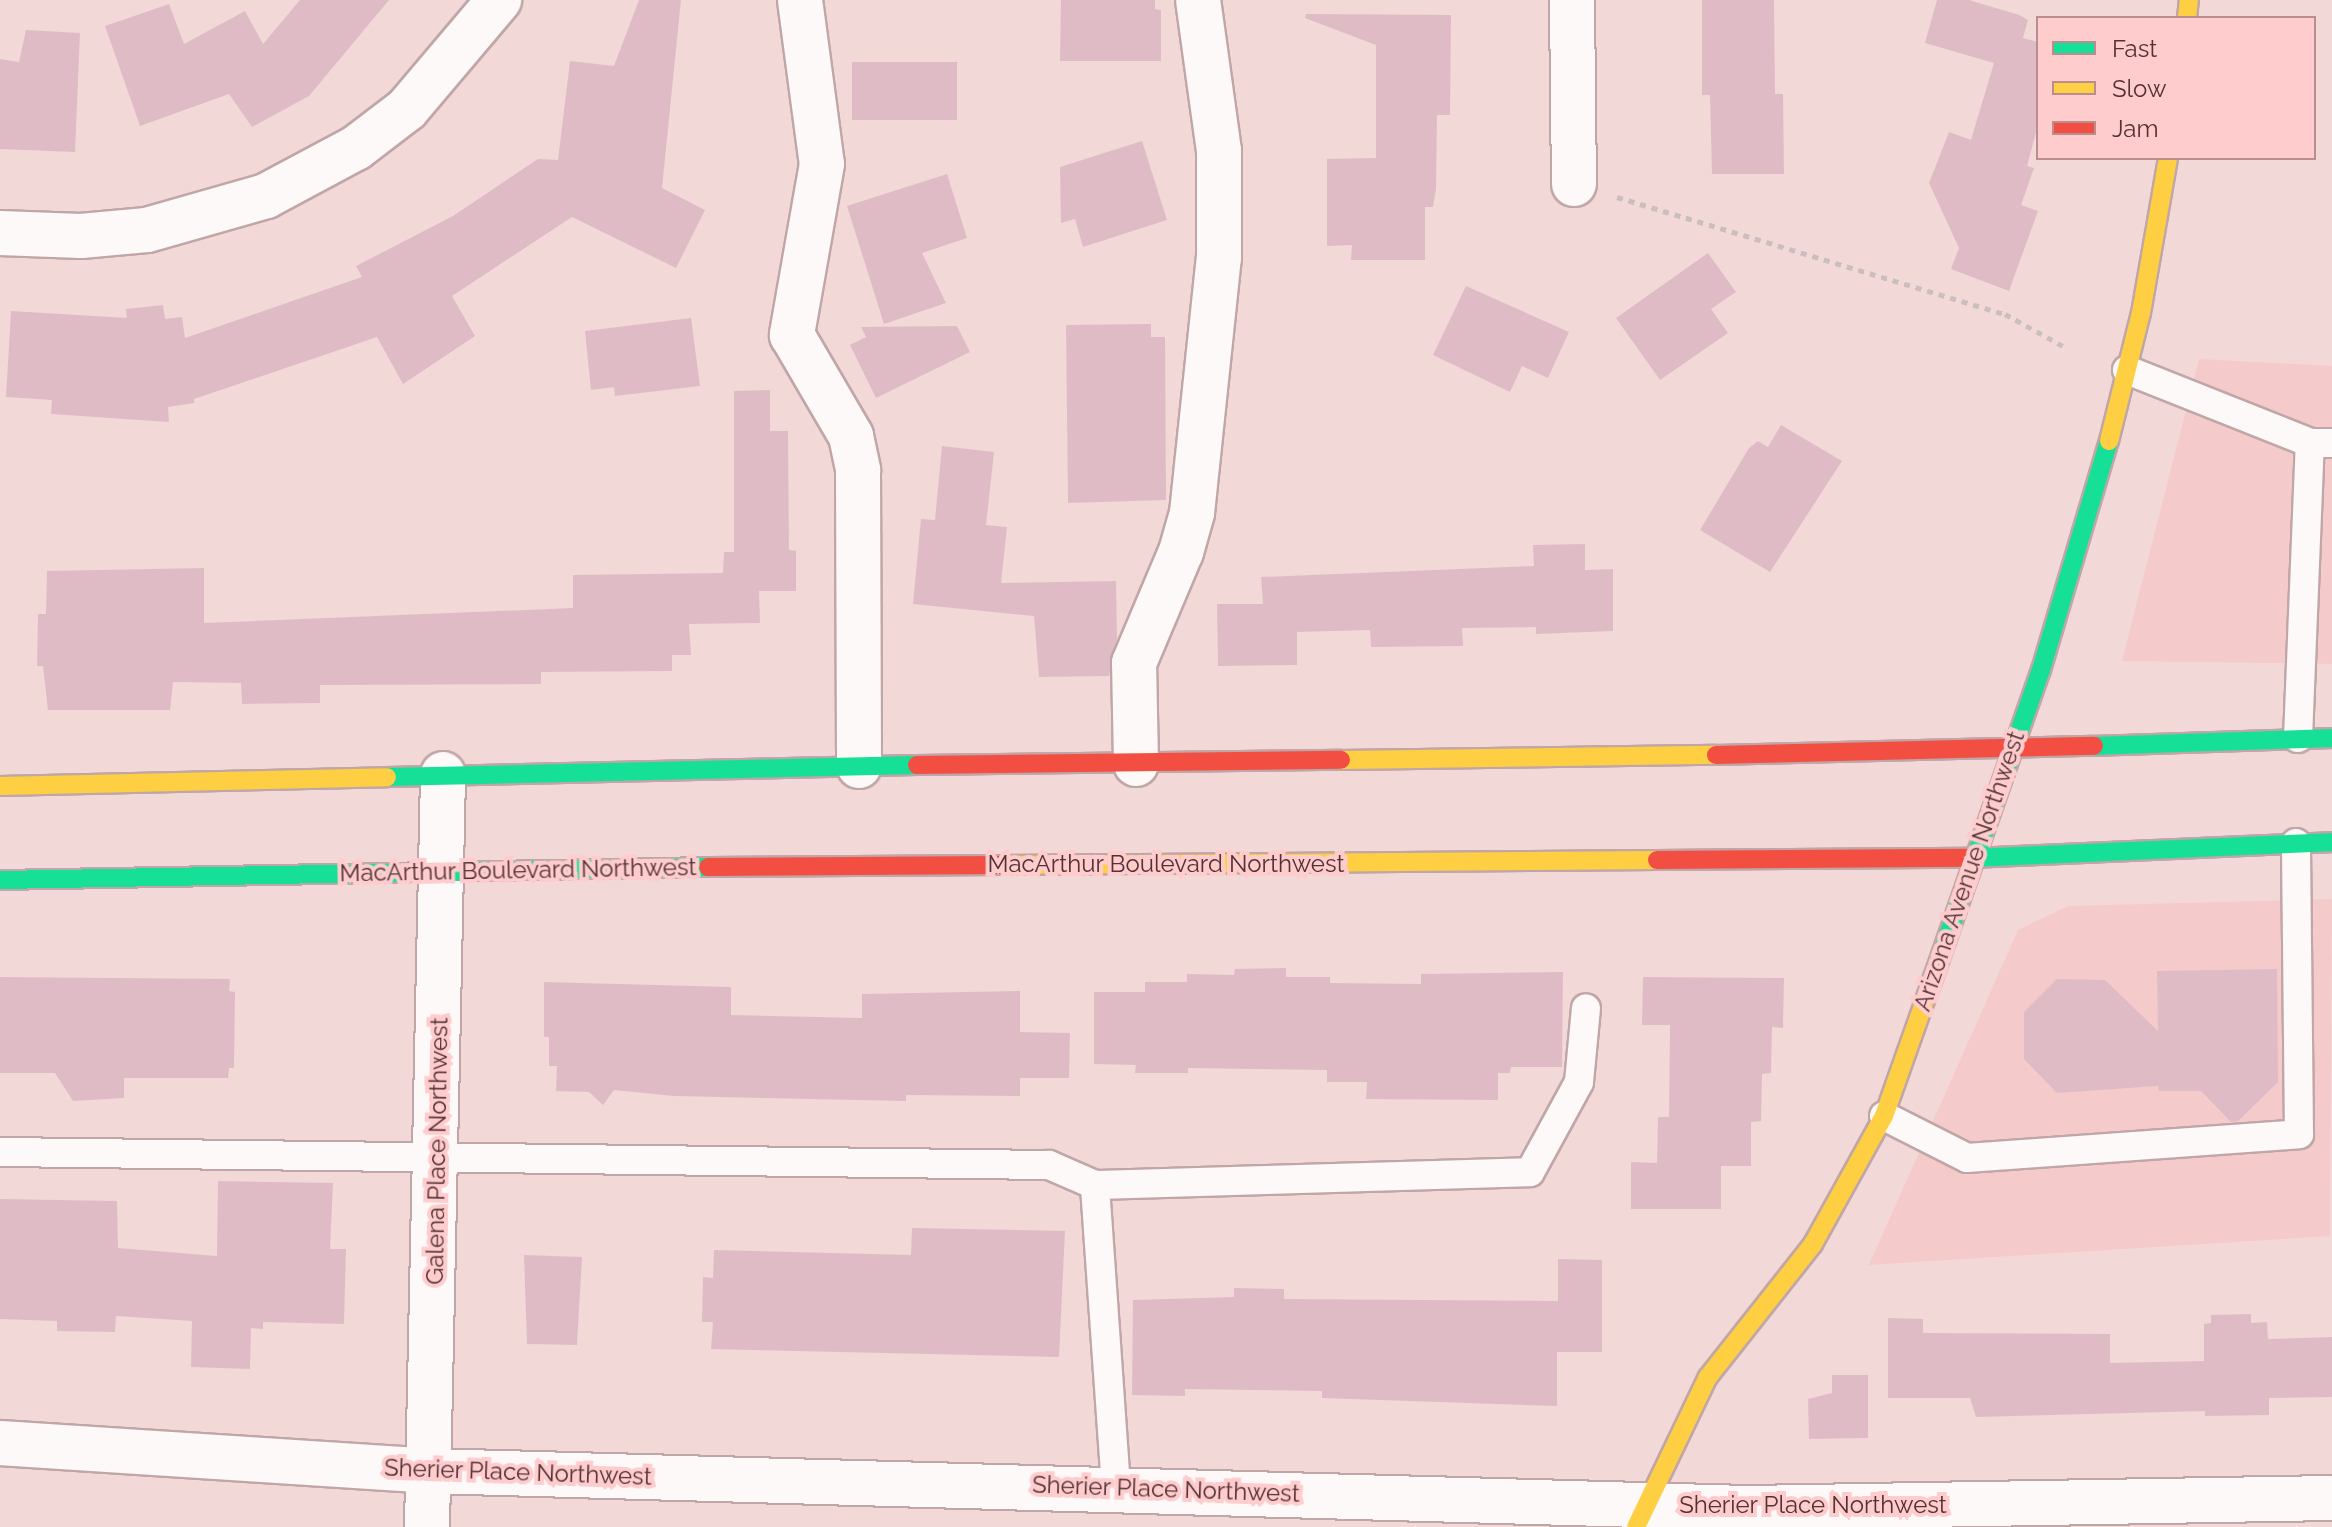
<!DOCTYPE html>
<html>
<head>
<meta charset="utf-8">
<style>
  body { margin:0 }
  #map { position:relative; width:2332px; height:1527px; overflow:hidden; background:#f3d8d8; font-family:Raleway,sans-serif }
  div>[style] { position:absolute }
  .built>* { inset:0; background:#f5cacb }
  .building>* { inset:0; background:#dfbcc5; transform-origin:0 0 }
  .path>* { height:5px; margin-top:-2.5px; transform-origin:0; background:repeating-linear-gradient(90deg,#ccbebe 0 6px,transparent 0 12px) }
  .roads { filter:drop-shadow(2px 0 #c1a6a7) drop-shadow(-2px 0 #c1a6a7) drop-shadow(0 2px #c1a6a7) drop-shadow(0 -2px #c1a6a7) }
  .lane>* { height:28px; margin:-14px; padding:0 14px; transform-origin:14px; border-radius:14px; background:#fdf9f9 }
  .street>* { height:44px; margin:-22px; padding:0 22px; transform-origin:22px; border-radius:22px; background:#fdf9f9 }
  .fast>* { height:18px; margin:-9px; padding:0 9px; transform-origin:9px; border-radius:9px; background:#16e098 }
  .slow>* { height:18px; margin:-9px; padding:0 9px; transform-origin:9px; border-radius:9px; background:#ffcf43 }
  .jam>* { height:18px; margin:-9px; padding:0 9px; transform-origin:9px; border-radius:9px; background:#f24e42 }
  span { translate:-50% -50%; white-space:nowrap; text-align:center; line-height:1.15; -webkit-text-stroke:8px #ffccce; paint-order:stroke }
  .street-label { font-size:24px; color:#533234 }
  .legend { position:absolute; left:2036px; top:16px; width:280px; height:144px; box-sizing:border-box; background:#ffccce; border:2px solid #ba8e90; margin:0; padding:10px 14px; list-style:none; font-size:24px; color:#533234 }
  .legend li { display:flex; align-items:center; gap:16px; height:40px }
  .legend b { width:40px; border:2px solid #ba8e90 }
</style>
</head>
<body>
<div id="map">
  <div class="built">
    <div style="clip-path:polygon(2199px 359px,2332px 366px,2332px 664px,2122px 661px)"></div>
    <div style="clip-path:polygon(2332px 899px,2330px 1236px,1869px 1265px,2018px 930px,2068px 906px)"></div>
  </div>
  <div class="building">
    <div style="clip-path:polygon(300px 0,389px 0,309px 96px,252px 127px,229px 94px,140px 126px,105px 26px,169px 4px,184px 44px,245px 11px,263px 44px)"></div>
    <div style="clip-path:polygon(639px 0,681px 0,662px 188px,705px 210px,676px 268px,572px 217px,452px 296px,475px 336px,403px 384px,377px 337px,194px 399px,194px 403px,168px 407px,169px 422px,51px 414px,52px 400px,6px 397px,11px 311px,127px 318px,126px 309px,163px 305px,165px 319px,182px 317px,185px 338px,362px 277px,356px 266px,453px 216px,538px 159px,558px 160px,570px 61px,614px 66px)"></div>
    <div style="clip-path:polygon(1061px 0,1155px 0,1155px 9px,1161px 10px,1161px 61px,1060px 61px)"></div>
    <div style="clip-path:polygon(1702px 0,1774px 0,1775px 94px,1783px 94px,1784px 174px,1712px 174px,1710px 95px,1702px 95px)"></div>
    <div style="clip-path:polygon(1937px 0,1969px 0,2019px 15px,2028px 20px,2023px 38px,2038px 42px,2038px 125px,2027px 166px,2034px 168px,2021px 205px,2038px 211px,2009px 291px,1951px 269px,1959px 248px,1929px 183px,1949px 132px,1971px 140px,1994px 63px,1925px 43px)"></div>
    <div style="clip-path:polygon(1306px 14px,1451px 15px,1450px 115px,1437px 115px,1436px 189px,1433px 207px,1425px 207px,1425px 260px,1351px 260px,1352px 245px,1327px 246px,1327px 159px,1376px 158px,1376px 45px,1305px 18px)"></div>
    <div style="clip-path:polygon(26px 30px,80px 33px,75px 152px,0 149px,0 59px,19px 62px)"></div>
    <div style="left:957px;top:62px;width:58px;height:105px;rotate:90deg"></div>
    <div style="clip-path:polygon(1142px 141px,1167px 220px,1083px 247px,1075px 219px,1061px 223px,1060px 167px)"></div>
    <div style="clip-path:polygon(947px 174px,967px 238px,922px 253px,946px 303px,884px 324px,847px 206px)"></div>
    <div style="clip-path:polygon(1708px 253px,1736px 292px,1711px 309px,1728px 333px,1660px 380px,1616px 318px)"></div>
    <div style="clip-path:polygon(1466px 286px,1569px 332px,1548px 378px,1522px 366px,1510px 392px,1433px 355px)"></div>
    <div style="clip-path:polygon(691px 318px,700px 386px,615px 396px,614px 387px,591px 390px,585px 331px)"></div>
    <div style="clip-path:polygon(1151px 324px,1151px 337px,1165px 337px,1166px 500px,1068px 503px,1066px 325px)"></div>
    <div style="clip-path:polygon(957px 326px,970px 352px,876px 398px,850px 345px,866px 337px,861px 327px)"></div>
    <div style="clip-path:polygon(770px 390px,770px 431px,788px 431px,789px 550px,796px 551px,796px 591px,759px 591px,760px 623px,689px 624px,691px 655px,672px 655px,672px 671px,541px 672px,541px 684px,320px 685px,320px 703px,242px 704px,241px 683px,173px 682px,170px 710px,48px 710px,43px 666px,37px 666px,38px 614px,46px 614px,47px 571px,204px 568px,204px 623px,573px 608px,573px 575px,723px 573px,724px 552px,734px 552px,734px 391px)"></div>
    <div style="clip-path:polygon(1781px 425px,1842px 461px,1770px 572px,1700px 530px,1749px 448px,1758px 441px,1768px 447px)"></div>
    <div style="clip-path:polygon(942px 446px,994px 452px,986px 525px,1007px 527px,1001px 583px,1116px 581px,1117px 638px,1109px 676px,1039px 677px,1034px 616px,913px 604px,921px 519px,935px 520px)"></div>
    <div style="clip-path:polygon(1585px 544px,1585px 570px,1613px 569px,1613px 631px,1536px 634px,1536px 627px,1462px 628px,1463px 646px,1371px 647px,1370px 630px,1297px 632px,1297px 665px,1218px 666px,1217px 604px,1263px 604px,1261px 577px,1534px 566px,1533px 545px)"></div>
    <div style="clip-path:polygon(1286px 968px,1286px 977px,1330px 977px,1330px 983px,1421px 984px,1421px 974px,1563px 972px,1562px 1067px,1511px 1067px,1510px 1073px,1498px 1073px,1498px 1100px,1366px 1099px,1367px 1082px,1327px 1082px,1327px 1070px,1188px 1068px,1188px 1073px,1135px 1073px,1136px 1065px,1094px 1064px,1094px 992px,1145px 992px,1145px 982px,1187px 982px,1187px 974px,1234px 975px,1235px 969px)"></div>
    <div style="clip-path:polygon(2277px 969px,2278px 1082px,2238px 1121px,2231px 1122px,2201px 1091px,2159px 1091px,2158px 1086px,2057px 1093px,2024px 1059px,2024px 1012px,2057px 979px,2105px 980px,2158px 1031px,2157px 971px)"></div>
    <div style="clip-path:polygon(0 977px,230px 979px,229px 991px,235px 992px,234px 1068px,229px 1068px,228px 1078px,124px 1078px,124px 1098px,73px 1101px,55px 1073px,0 1073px)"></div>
    <div style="clip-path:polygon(1643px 977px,1784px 978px,1783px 1028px,1772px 1027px,1771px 1073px,1762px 1074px,1761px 1121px,1751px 1122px,1751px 1166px,1721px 1166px,1721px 1209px,1631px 1209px,1631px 1162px,1657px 1163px,1658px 1117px,1669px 1117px,1670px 1025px,1642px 1025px)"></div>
    <div style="clip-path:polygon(544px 982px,731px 987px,731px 1015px,862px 1018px,862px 994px,1020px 991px,1020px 1032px,1070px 1033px,1069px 1078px,1020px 1078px,1020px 1096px,906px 1095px,906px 1101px,674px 1096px,614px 1090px,603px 1105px,589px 1092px,556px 1091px,557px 1066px,549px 1066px,549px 1037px,544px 1037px)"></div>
    <div style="clip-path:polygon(218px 1181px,333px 1183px,330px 1249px,346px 1249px,344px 1324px,263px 1322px,263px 1329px,251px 1328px,250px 1369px,191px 1367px,192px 1321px,116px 1316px,115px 1332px,57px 1331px,57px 1321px,0 1319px,0 1199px,117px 1201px,118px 1248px,217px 1256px)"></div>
    <div style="clip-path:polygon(912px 1228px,1065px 1231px,1059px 1357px,711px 1349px,713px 1322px,702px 1322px,703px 1277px,713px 1278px,714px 1250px,911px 1255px)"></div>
    <div style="clip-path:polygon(524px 1255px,582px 1257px,577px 1345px,527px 1344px)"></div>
    <div style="clip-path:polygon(1558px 1259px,1602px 1260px,1602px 1352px,1557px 1352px,1557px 1406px,1322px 1398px,1322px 1391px,1185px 1389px,1185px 1396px,1132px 1395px,1133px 1300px,1234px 1297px,1234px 1288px,1284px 1289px,1284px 1299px,1558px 1301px)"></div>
    <div style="clip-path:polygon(2251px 1314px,2251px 1323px,2267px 1322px,2268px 1339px,2332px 1337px,2332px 1397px,2269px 1398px,2269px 1415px,2205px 1416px,2205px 1411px,1976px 1417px,1970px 1398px,1888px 1398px,1888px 1318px,1923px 1319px,1923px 1333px,2110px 1334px,2110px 1363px,2204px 1361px,2204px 1324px,2211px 1323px,2211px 1315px)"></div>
    <div style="clip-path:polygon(1832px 1375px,1868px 1375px,1868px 1438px,1809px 1439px,1808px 1399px,1832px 1393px)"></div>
  </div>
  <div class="path">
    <div style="left:1617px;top:197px;width:405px;rotate:16.8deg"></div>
    <div style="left:2005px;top:314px;width:66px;rotate:28.9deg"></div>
  </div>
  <div class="roads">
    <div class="lane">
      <div style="left:2127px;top:370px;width:197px;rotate:21.7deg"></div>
      <div style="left:2310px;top:443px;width:22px"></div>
      <div style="left:2298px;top:738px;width:295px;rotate:-87.7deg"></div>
      <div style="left:1884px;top:1116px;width:93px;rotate:26.8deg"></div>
      <div style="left:1967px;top:1158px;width:333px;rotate:-4.1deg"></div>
      <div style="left:2299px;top:1134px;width:291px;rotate:-90.6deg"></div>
      <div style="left:0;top:1152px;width:1049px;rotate:0.71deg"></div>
      <div style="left:1049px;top:1165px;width:50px;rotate:23.5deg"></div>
      <div style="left:1116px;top:1487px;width:303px;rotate:-94deg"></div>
      <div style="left:1095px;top:1185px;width:435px;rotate:-1.7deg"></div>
      <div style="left:1530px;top:1172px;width:102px;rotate:-61.4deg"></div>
      <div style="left:1579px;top:1082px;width:74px;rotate:-84.6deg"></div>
    </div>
    <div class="street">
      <div style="left:800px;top:0;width:165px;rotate:82.4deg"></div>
      <div style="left:822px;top:164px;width:174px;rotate:100deg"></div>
      <div style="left:792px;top:335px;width:117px;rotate:59.7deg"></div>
      <div style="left:851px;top:436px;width:35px;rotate:78deg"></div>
      <div style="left:858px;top:470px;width:296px;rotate:89.8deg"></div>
      <div style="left:1572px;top:0;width:184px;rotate:89.4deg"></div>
      <div style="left:0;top:233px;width:81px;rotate:2.1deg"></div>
      <div style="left:81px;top:236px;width:66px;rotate:-5.2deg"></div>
      <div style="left:147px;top:230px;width:124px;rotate:-15.9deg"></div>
      <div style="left:266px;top:196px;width:102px;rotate:-28.1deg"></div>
      <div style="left:356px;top:148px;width:64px;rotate:-37.4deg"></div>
      <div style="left:407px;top:109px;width:143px;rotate:-49.8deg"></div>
      <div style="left:1136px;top:764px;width:101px;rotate:-91.1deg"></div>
      <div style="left:1134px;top:663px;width:121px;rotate:-67.1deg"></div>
      <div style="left:1181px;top:552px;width:41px;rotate:-74.2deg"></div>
      <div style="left:1192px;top:513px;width:256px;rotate:-84deg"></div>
      <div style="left:1219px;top:258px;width:107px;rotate:-90deg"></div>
      <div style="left:1219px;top:151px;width:152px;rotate:-97.9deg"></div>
      <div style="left:0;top:1443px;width:431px;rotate:3.7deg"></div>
      <div style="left:430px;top:1471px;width:1319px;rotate:1.61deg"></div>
      <div style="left:1748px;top:1508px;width:584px;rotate:-0.98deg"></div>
      <div style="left:427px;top:1527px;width:753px;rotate:-88.78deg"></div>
    </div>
    <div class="fast">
      <div style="left:2094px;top:746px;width:238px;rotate:-1.9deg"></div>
      <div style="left:387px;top:777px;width:530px;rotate:-1.3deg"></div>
      <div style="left:1969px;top:858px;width:363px;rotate:-2.5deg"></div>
      <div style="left:0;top:880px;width:708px;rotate:-1.05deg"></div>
      <div style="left:1933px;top:978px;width:326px;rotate:-70.7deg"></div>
      <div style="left:2041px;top:670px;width:239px;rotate:-73.5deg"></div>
    </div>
    <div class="slow">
      <div style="left:2187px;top:18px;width:18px;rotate:-84deg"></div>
      <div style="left:2109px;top:441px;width:132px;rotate:-76deg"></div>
      <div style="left:2141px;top:313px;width:157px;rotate:-80.1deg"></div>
      <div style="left:1341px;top:760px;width:375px;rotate:-0.8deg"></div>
      <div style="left:0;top:786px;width:387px;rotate:-1.3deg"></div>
      <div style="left:1001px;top:865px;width:656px;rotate:-0.44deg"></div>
      <div style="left:1636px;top:1527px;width:166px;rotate:-64.4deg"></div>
      <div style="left:1708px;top:1377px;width:169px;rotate:-51.7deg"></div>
      <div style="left:1813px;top:1244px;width:146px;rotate:-61deg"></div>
      <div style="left:1884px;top:1116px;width:146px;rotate:-70.5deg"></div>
    </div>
    <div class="jam">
      <div style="left:1716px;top:755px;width:378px;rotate:-1.4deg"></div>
      <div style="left:917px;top:765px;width:424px;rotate:-0.7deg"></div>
      <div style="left:1657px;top:860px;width:312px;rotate:-0.4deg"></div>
      <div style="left:708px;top:867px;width:293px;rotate:-0.4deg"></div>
    </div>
  </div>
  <div class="street-label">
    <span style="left:1166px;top:864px">MacArthur Boulevard Northwest</span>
    <span style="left:518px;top:870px;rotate:-1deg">MacArthur Boulevard Northwest</span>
    <span style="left:1969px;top:871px;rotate:-71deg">Arizona Avenue Northwest</span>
    <span style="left:437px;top:1151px;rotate:-89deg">Galena Place Northwest</span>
    <span style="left:518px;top:1472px;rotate:2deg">Sherier Place Northwest</span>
    <span style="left:1166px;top:1489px;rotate:2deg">Sherier Place Northwest</span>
    <span style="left:1813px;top:1505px">Sherier Place Northwest</span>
  </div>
  <ul class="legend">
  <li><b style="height:10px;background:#16e098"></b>Fast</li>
  <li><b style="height:10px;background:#ffcf43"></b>Slow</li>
  <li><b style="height:10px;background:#f24e42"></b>Jam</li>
  </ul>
</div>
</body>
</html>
